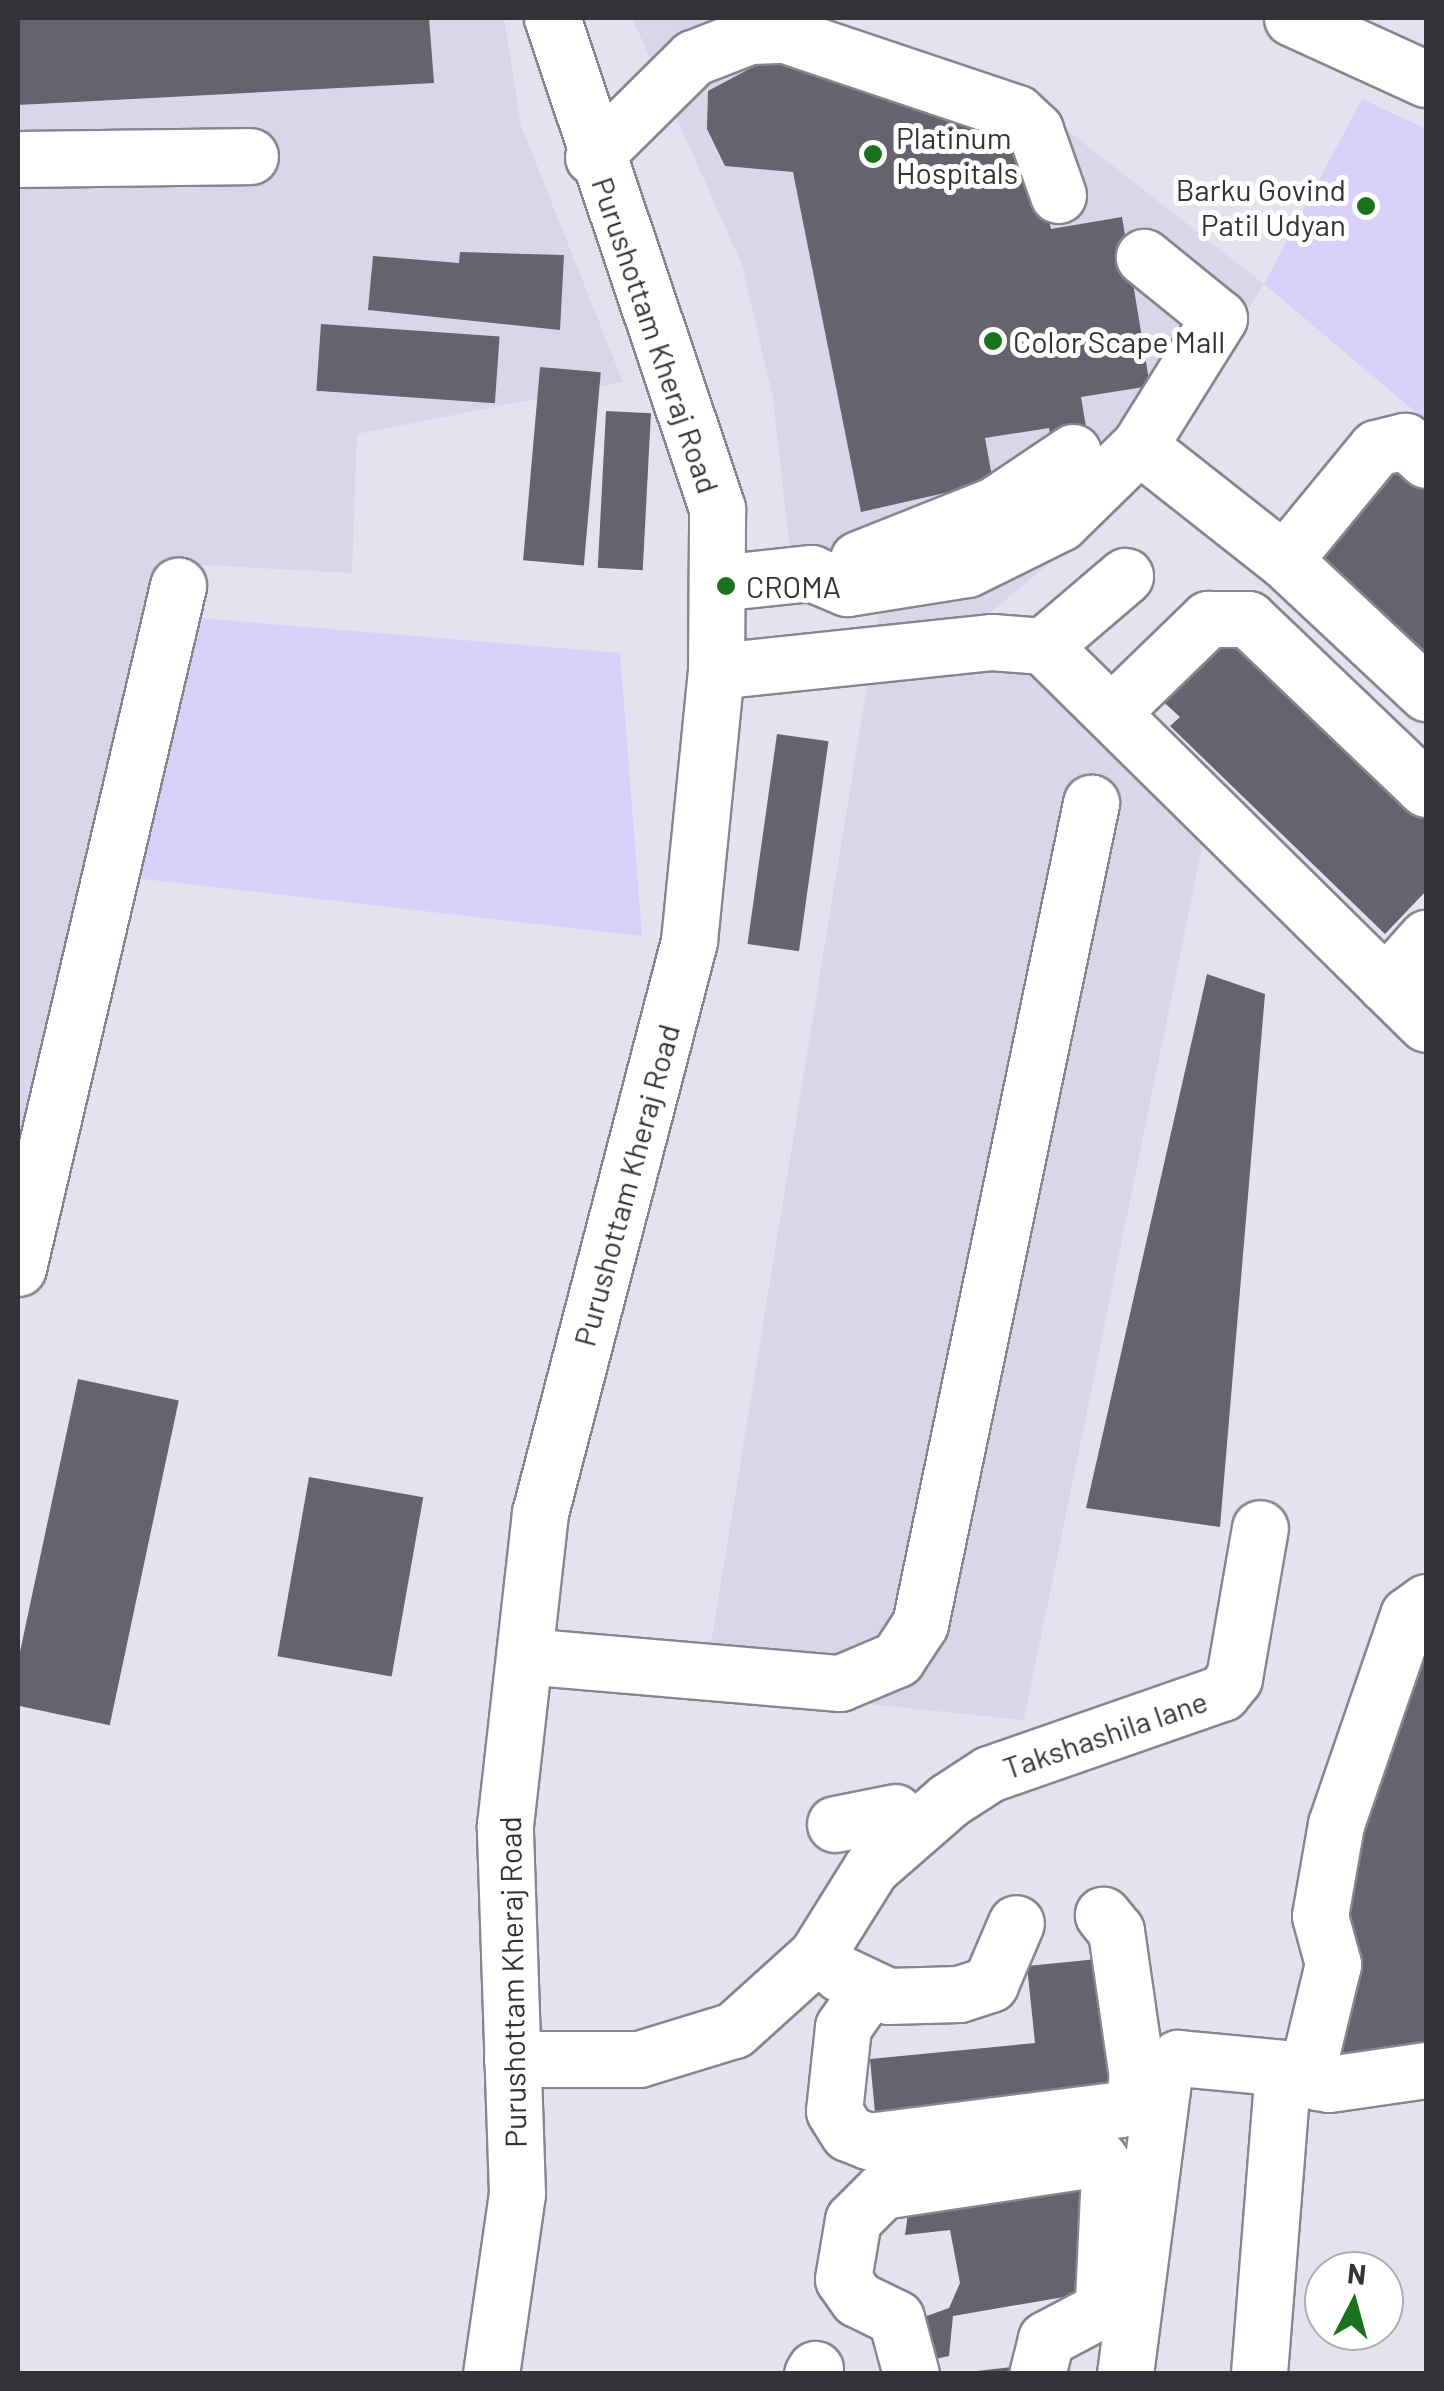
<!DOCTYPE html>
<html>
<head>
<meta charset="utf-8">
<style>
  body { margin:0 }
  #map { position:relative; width:1444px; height:2391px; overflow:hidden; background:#e4e2ee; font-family:Barlow,sans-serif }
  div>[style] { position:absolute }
  .built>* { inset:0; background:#d9d6ea }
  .green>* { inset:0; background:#d7d0f9 }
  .building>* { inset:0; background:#65636e; transform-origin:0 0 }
  .roads { filter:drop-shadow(2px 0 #878590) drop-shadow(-2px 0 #878590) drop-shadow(0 2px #878590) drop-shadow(0 -2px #878590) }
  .minor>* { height:55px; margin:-27.5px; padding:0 27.5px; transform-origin:27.5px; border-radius:27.5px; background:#fff }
  .dots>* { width:28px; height:28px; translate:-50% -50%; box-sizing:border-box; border:5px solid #fff; border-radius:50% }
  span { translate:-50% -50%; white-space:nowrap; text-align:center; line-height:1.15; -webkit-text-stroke:10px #fff; paint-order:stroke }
  .poi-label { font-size:30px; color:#333337 }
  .left { translate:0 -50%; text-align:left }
  .right { translate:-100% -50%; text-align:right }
  .street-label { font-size:30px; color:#333337 }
  .frame { position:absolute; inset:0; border:20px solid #333337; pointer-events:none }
  .north { position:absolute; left:1304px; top:2251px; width:100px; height:100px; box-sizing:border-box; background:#fff; border:2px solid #adadaf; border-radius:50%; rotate:6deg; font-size:28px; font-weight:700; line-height:40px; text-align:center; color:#333337 }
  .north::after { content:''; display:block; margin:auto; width:35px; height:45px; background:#1b721d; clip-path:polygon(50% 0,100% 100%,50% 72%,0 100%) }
</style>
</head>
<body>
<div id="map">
  <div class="built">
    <div style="clip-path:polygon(18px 18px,504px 18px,521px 126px,623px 382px,357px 434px,352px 573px,165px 563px,18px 1197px)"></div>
    <div style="clip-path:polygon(632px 18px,780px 18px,1049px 116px,1264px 284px,1127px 497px,982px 620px,1072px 628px,1203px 843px,1024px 1720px,704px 1687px,879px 612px,796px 605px,773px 398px,742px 265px)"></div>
  </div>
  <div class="green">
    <div style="clip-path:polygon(1362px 99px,1426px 129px,1426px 421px,1264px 284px)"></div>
    <div style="clip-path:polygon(186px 617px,620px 653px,642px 936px,135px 878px)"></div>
  </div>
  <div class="building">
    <div style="clip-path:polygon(18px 18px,429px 18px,434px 83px,18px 105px)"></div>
    <div style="clip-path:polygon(766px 60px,876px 83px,1030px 141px,1051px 229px,1122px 217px,1150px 386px,1081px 397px,1088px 439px,1052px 445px,1049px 428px,985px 438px,993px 482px,861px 512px,793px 172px,725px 166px,707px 129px,708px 91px)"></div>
    <div style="clip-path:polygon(460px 252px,564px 255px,560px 330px,368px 310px,373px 256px,459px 263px)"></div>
    <div style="left:321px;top:324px;width:179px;height:67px;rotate:4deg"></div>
    <div style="left:540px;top:367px;width:61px;height:194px;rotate:5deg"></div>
    <div style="left:606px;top:411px;width:45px;height:157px;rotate:3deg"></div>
    <div style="clip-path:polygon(1399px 464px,1426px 488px,1426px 669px,1309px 566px)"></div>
    <div style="clip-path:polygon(1226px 632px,1426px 810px,1426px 891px,1385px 934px,1170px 726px,1180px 717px,1157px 696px)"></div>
    <div style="left:777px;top:734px;width:52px;height:212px;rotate:8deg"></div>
    <div style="clip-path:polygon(1207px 974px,1265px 994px,1220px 1527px,1086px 1508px)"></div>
    <div style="left:78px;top:1379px;width:103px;height:332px;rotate:12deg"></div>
    <div style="left:309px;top:1477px;width:116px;height:182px;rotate:10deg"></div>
    <div style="clip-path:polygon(1426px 1628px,1426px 2055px,1317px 2064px,1355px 1936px,1327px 1905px)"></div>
    <div style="clip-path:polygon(1098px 1959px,1120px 2100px,876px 2124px,870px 2059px,1035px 2043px,1027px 1966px)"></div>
    <div style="clip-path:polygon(1082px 2172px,1093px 2292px,953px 2316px,949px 2356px,916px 2363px,924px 2317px,949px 2308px,960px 2283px,950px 2230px,905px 2235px,910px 2199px)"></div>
    <div style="clip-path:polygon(1021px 2366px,1022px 2374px,977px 2374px,977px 2371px)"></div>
  </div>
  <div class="roads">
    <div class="minor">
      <div style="left:1292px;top:18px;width:147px;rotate:24.5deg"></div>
      <div style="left:593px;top:157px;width:141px;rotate:-44.7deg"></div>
      <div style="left:693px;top:58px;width:60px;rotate:-21.4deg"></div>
      <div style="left:749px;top:36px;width:36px;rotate:-2deg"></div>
      <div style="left:785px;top:35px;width:245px;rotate:18.6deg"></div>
      <div style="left:1017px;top:113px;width:25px;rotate:43deg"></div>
      <div style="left:1035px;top:130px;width:69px;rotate:70.5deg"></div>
      <div style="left:18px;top:159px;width:232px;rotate:-0.7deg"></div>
      <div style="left:1139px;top:446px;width:151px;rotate:-58deg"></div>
      <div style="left:1219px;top:318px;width:97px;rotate:-140.9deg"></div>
      <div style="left:858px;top:559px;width:146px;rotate:-21.7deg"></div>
      <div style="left:994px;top:505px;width:95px;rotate:-33.9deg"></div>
      <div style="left:1284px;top:560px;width:145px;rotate:-50.6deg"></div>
      <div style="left:1376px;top:448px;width:30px;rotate:-14deg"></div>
      <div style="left:1405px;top:441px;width:28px;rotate:42deg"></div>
      <div style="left:717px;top:583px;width:95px;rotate:-6.1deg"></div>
      <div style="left:811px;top:573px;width:39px;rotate:23deg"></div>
      <div style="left:847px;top:588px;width:121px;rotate:-9deg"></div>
      <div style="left:967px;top:569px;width:104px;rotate:-26.3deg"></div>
      <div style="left:1060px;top:523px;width:110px;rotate:-44.3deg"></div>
      <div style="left:1139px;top:446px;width:184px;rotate:38.2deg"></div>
      <div style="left:1284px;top:560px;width:195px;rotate:43.1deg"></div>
      <div style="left:1043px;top:646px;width:108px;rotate:-40.5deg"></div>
      <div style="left:716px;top:671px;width:278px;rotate:-6deg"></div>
      <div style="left:992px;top:642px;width:51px;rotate:4.5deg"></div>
      <div style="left:1043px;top:646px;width:538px;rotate:44.62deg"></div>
      <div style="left:1114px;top:710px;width:131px;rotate:-44.1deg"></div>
      <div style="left:1208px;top:619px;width:40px"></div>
      <div style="left:1248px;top:619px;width:246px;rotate:43.7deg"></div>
      <div style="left:1385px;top:984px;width:62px;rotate:-48.3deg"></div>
      <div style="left:18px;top:1268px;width:701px;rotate:-76.8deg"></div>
      <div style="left:1426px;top:1602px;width:22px;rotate:144deg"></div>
      <div style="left:1408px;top:1615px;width:221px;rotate:109deg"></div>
      <div style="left:1336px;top:1824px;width:93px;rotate:99.9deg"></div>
      <div style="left:1320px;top:1916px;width:50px;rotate:74.8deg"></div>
      <div style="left:1333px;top:1964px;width:98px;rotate:103.6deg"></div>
      <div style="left:1310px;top:2059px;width:24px;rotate:73deg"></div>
      <div style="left:1317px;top:2082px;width:12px;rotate:9deg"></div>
      <div style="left:1329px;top:2084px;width:98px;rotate:-8.2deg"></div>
      <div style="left:524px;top:1656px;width:317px;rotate:4.9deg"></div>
      <div style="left:840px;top:1683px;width:62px;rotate:-22.8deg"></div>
      <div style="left:897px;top:1659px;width:42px;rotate:-56.7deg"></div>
      <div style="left:920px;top:1624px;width:839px;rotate:-78.23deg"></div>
      <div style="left:835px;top:1824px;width:61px;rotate:-11.3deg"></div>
      <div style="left:839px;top:1973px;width:54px;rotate:25.1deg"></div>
      <div style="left:888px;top:1996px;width:71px;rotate:-1.6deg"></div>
      <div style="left:959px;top:1994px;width:33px;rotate:-18deg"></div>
      <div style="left:990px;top:1984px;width:66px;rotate:-66.9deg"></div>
      <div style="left:868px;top:1991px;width:44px;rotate:124.8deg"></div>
      <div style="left:843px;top:2027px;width:84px;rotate:96.1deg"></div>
      <div style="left:834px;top:2111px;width:26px;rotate:58deg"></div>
      <div style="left:848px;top:2133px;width:22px;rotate:22deg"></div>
      <div style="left:868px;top:2141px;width:254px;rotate:-7.2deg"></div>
      <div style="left:1120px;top:2109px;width:14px;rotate:-21deg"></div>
      <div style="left:1133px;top:2104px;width:27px;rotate:-82deg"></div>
      <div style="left:1137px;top:2077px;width:148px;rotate:-98.2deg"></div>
      <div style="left:1116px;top:1931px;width:21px;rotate:-129deg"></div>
      <div style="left:512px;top:2059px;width:127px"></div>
      <div style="left:639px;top:2059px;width:99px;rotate:-17deg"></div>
      <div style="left:734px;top:2030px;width:110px;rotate:-42.1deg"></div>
      <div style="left:816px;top:1956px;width:104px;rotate:-58deg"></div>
      <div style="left:871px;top:1868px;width:103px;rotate:-41.1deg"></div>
      <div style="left:949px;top:1800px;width:48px;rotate:-33deg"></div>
      <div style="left:989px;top:1774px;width:247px;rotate:-19.2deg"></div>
      <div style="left:1222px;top:1693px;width:19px;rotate:-51deg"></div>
      <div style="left:1234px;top:1678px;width:152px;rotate:-80.2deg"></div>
      <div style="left:491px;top:2374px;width:182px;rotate:-81.8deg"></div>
      <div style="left:517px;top:2194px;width:369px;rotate:-91.9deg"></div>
      <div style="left:505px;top:1825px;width:314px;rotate:-83.6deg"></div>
      <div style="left:540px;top:1513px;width:591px;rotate:-75.4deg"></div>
      <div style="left:689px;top:941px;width:271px;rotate:-84.3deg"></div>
      <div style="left:716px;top:671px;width:163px;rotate:-89.6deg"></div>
      <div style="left:717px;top:508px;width:517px;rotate:-108.61deg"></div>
      <div style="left:812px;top:2374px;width:6px;rotate:-59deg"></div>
      <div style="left:911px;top:2374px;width:58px;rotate:-105deg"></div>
      <div style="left:896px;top:2318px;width:43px;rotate:-154deg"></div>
      <div style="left:857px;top:2299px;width:24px;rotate:-125deg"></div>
      <div style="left:843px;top:2279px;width:60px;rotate:-80.4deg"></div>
      <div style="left:853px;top:2220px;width:41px;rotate:-45deg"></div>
      <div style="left:882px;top:2191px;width:219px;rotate:-8.6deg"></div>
      <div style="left:1099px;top:2158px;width:18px;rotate:56deg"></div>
      <div style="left:1109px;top:2173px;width:126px;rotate:92.7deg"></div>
      <div style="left:1103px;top:2299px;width:14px;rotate:115deg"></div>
      <div style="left:1097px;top:2312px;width:58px;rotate:152.1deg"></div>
      <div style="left:1046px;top:2339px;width:36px;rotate:104deg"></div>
      <div style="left:1125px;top:2374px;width:305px;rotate:-82.6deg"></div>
      <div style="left:1164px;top:2072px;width:20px;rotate:-45deg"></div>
      <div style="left:1178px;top:2058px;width:105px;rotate:5.4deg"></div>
      <div style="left:1283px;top:2068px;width:307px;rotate:94.5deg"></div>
    </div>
  </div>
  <div class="dots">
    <div style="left:873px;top:154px;background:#1b721d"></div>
    <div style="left:1366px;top:206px;background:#1b721d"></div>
    <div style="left:993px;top:341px;background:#1b721d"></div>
    <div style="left:726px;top:586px;background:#1b721d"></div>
  </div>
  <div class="poi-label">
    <span class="left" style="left:896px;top:154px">Platinum<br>Hospitals</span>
    <span class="right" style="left:1346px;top:206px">Barku Govind<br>Patil Udyan</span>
    <span class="left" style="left:1013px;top:341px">Color Scape Mall</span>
    <span class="left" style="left:746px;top:586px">CROMA</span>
  </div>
  <div class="street-label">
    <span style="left:656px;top:335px;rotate:71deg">Purushottam Kheraj Road</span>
    <span style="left:626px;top:1185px;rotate:-75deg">Purushottam Kheraj Road</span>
    <span style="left:1105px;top:1734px;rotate:-19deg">Takshashila lane</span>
    <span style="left:512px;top:1982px;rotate:-91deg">Purushottam Kheraj Road</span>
  </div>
  <div class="frame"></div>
  <div class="north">N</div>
</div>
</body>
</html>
